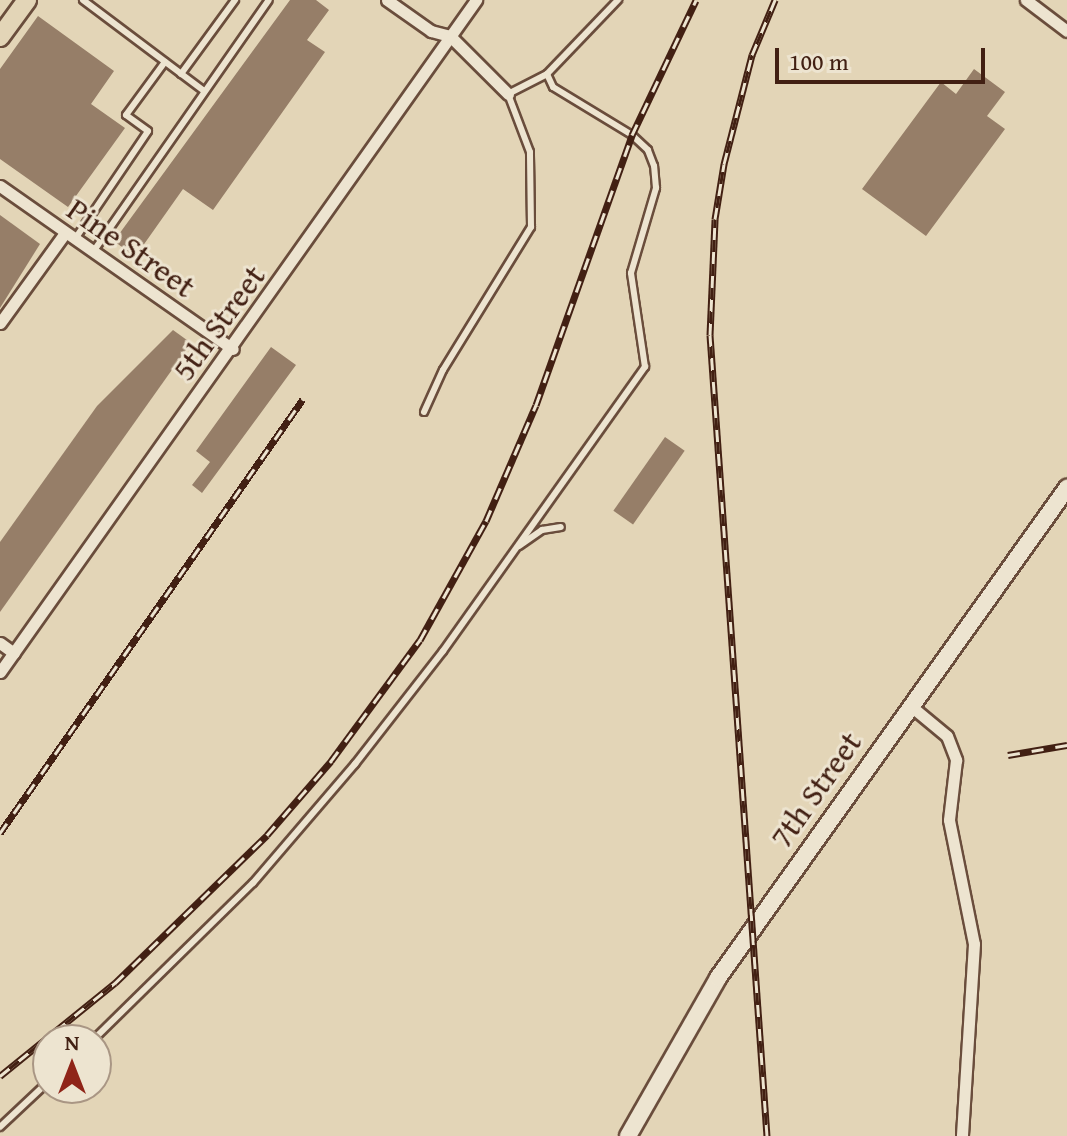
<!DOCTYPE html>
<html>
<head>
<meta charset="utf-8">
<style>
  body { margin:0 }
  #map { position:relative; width:1067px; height:1136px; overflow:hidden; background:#e3d5b7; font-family:"Gentium Book Plus",serif }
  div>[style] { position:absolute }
  .building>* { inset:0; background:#967e68; transform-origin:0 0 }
  .roads { filter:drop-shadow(2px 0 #6a4d3c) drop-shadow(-2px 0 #6a4d3c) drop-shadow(0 2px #6a4d3c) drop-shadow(0 -2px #6a4d3c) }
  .lane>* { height:6px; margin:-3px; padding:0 3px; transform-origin:3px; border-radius:3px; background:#ede4d0 }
  .street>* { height:11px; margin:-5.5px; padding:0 5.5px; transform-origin:5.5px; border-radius:5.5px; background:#ede4d0 }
  .secondary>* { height:16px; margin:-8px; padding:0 8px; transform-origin:8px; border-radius:8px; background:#ede4d0 }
  .primary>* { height:18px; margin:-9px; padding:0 9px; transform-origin:9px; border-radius:9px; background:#e3d5b7 }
  .rail>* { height:7px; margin-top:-3.5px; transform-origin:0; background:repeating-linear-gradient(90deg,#ede4d0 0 12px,#422013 0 24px); box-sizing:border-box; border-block:2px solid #422013 }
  span { translate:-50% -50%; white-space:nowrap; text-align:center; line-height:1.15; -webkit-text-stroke:6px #ede4d0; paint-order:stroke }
  .street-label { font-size:32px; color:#422013 }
  .north { position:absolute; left:32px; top:1024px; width:80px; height:80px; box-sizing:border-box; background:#ede4d0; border:2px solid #a99684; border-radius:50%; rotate:0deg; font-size:22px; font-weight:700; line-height:32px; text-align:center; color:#422013 }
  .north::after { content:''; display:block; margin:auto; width:28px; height:36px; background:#8f2418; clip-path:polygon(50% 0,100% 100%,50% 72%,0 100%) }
  .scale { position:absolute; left:775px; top:48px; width:210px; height:36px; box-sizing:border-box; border:4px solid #422013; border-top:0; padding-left:10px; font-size:24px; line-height:28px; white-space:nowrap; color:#422013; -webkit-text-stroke:6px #ede4d0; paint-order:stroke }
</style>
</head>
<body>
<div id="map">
  <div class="building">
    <div style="clip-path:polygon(290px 0,316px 0,329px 10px,307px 40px,325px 52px,213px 210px,183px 189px,135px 257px,114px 241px)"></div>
    <div style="clip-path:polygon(38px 16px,114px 71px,91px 104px,125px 128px,68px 207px,0 159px,0 69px)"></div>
    <div style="clip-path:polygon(974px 69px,1005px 92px,987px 116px,1005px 129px,926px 236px,862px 189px,941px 82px,956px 94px)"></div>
    <div style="clip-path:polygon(0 215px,40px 244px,0 308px)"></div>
    <div style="clip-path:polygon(173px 330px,191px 343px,0 612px,0 542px,97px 406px)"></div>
    <div style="clip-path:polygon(271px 347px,296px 365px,202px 493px,192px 485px,210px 462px,196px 451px)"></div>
    <div style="left:665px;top:437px;width:24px;height:90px;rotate:35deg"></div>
  </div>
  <div class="roads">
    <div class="lane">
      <div style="left:83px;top:0;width:150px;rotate:36.9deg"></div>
      <div style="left:181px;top:74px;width:92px;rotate:-53.9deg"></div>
      <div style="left:75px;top:239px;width:130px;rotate:-55.9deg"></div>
      <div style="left:148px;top:131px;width:27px;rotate:-144deg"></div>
      <div style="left:126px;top:115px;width:66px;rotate:-53.7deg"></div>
      <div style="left:93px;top:252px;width:307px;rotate:-55.1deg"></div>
      <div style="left:424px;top:412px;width:46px;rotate:-65.7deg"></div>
      <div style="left:443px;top:370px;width:168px;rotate:-58.4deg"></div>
      <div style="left:531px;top:227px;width:75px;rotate:-90.8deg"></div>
      <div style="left:530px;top:152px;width:62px;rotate:-110.8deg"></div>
      <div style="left:508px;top:94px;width:44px;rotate:-27.1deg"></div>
      <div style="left:547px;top:74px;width:103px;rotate:-46.2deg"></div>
      <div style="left:519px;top:546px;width:28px;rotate:-35deg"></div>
      <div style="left:542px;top:530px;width:19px;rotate:-9deg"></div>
      <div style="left:93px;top:1040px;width:224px;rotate:-44.5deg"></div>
      <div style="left:253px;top:883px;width:157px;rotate:-49.4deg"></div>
      <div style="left:355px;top:764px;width:143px;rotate:-52.1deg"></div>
      <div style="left:443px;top:651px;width:349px;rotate:-54.6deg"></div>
      <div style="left:645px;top:367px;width:95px;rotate:-98.5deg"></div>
      <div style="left:631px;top:273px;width:89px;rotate:-73.6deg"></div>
      <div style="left:656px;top:188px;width:22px;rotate:-95deg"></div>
      <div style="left:654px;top:166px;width:17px;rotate:-111deg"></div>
      <div style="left:648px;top:150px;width:22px;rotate:-137deg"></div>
      <div style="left:632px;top:135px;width:92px;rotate:-148.7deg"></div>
      <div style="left:553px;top:87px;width:14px;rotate:-115deg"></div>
      <div style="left:0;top:1127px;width:66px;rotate:-43.2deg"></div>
    </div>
    <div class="street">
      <div style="left:387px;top:0;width:54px;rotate:35.2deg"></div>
      <div style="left:431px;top:31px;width:20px;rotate:15deg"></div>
      <div style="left:450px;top:36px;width:82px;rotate:45deg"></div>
      <div style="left:1026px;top:0;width:51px;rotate:37.1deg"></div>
      <div style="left:0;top:186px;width:284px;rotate:35deg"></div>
      <div style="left:0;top:323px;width:111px;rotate:-54.2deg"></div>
      <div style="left:0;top:643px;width:17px;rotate:36deg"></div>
      <div style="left:0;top:672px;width:824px;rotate:-54.69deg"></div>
      <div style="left:912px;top:707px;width:45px;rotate:39.6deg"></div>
      <div style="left:947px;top:736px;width:26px;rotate:69deg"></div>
      <div style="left:956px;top:760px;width:60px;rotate:96.7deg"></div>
      <div style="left:949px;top:820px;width:126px;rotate:78.6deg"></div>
      <div style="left:974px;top:944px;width:192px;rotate:93.6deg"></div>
    </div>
    <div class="secondary">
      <div style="left:628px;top:1136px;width:182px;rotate:-60.3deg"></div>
      <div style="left:718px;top:978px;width:602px;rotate:-54.54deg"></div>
    </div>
    <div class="primary">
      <div style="left:0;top:37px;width:46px;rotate:-53.9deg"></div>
    </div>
  </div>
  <div class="rail">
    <div style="left:1008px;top:755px;width:60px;rotate:-9.6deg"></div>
    <div style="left:0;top:833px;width:529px;rotate:-55.08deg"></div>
    <div style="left:0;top:1076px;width:148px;rotate:-39deg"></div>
    <div style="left:115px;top:983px;width:212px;rotate:-44.2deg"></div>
    <div style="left:267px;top:835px;width:98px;rotate:-49.1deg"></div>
    <div style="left:331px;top:761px;width:150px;rotate:-53.7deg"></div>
    <div style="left:420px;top:640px;width:136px;rotate:-61deg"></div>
    <div style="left:486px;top:521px;width:126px;rotate:-66.7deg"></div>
    <div style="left:536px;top:405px;width:287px;rotate:-70.4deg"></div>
    <div style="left:632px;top:135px;width:149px;rotate:-64.6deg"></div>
    <div style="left:767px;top:1136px;width:803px;rotate:-94.07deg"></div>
    <div style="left:710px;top:335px;width:116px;rotate:-87.5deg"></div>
    <div style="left:715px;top:219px;width:56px;rotate:-80.7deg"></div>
    <div style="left:724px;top:164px;width:113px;rotate:-75.6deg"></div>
    <div style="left:752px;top:55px;width:60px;rotate:-67.3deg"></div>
  </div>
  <div class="street-label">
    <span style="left:131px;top:248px;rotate:35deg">Pine Street</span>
    <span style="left:219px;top:323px;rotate:-54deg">5th Street</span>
    <span style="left:816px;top:790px;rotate:-55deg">7th Street</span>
  </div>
  <div class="north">N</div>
  <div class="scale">100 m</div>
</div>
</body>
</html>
